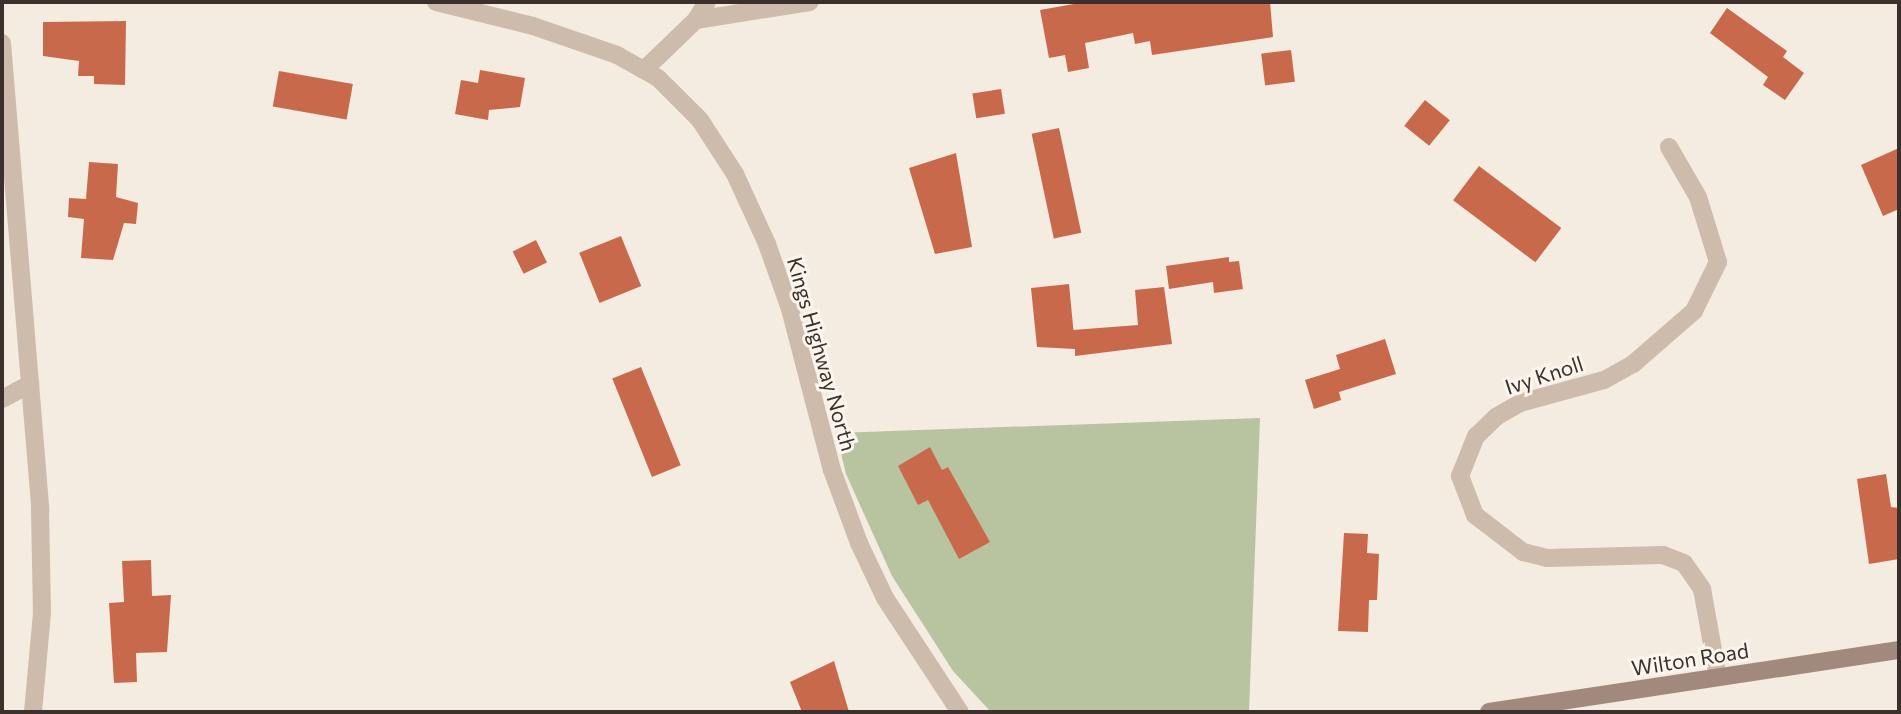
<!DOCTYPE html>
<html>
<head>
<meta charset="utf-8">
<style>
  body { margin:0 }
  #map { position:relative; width:1901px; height:714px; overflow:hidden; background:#f4ebe1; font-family:Commissioner,sans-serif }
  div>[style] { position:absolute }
  .green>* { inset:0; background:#b8c4a0 }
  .building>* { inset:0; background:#c8694b; transform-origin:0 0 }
  .minor>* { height:18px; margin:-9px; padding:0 9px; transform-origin:9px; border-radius:9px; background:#cdbbac }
  .secondary>* { height:18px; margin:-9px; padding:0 9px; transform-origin:9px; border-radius:9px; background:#a18a7d }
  span { translate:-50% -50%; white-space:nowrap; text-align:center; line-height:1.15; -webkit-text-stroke:6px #fbf5ee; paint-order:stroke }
  .street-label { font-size:21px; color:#3b302b }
  .frame { position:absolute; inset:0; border:4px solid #3b302b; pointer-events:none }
</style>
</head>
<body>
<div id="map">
  <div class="green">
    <div style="clip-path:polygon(1260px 418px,1249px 712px,991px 712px,953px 671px,892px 576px,846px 474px,836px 433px)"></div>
  </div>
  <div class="building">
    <div style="clip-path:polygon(1085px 2px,1270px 2px,1273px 37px,1152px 55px,1150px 41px,1135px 44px,1133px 33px,1085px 43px,1089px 68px,1068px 72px,1065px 55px,1049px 58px,1040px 10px)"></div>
    <div style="clip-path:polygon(1727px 8px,1787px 51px,1783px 57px,1804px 73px,1785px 100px,1763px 85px,1768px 77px,1710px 33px)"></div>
    <div style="clip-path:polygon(126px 21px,125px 85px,94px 84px,94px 76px,78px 76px,79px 61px,43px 56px,43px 22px)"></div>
    <div style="left:1291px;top:50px;width:32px;height:30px;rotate:83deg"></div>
    <div style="clip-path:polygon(480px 70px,525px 78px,520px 107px,489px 110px,488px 120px,455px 114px,461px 80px,478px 83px)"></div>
    <div style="left:279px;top:71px;width:75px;height:36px;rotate:10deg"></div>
    <div style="left:1001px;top:89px;width:25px;height:29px;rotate:81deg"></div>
    <div style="left:1425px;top:100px;width:32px;height:33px;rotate:39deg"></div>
    <div style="left:1059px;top:128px;width:107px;height:28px;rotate:78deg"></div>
    <div style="clip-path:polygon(1899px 148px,1899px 209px,1883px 216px,1861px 165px)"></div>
    <div style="clip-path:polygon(956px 153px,972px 247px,935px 254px,909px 168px)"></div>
    <div style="clip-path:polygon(89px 162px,118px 164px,116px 197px,138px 203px,136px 224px,124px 223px,113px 260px,81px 258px,84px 219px,68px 217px,69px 198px,86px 199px)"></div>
    <div style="left:1479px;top:166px;width:103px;height:43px;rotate:37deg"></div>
    <div style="left:621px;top:236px;width:54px;height:45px;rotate:68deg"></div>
    <div style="left:536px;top:240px;width:25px;height:26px;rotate:64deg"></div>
    <div style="clip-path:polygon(1229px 257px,1229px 262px,1239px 261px,1243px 289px,1214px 293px,1213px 282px,1169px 289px,1166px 266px)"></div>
    <div style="clip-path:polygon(1069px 284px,1074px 336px,1073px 330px,1138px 325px,1135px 290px,1164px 287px,1172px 344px,1075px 356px,1075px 349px,1037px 347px,1031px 288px)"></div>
    <div style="clip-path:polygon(1385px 339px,1396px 374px,1339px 392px,1341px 400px,1314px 409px,1305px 380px,1340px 369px,1336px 355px)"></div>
    <div style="left:641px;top:367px;width:106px;height:31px;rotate:68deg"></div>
    <div style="clip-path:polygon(930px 447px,942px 470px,948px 467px,990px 542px,959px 559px,928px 500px,918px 505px,898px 466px)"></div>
    <div style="clip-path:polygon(1886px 474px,1891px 507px,1899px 508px,1899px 559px,1869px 564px,1857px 479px)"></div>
    <div style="clip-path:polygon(1344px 533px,1368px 534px,1367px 553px,1379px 554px,1377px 600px,1369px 600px,1368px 632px,1338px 631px)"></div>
    <div style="clip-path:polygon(151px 560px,152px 596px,171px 595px,167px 652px,136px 653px,137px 682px,114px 683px,109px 603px,124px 602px,122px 561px)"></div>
    <div style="clip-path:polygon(834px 661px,849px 712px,802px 712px,790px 682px)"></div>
  </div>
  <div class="minor">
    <div style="left:436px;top:2px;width:100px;rotate:13.9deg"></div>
    <div style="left:533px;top:26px;width:89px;rotate:19deg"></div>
    <div style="left:617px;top:55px;width:47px;rotate:29.3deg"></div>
    <div style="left:658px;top:78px;width:59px;rotate:45deg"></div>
    <div style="left:700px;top:120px;width:64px;rotate:57.1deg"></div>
    <div style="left:735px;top:174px;width:77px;rotate:65.4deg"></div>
    <div style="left:767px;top:244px;width:69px;rotate:70.5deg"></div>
    <div style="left:790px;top:309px;width:166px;rotate:75.4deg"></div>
    <div style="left:832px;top:470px;width:78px;rotate:69.7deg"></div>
    <div style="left:859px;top:543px;width:61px;rotate:64.7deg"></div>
    <div style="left:885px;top:598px;width:136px;rotate:56.7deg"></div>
    <div style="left:696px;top:20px;width:115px;rotate:-9deg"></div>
    <div style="left:2px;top:43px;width:469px;rotate:85.3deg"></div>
    <div style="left:40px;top:510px;width:103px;rotate:88.9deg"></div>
    <div style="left:42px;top:613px;width:99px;rotate:95.2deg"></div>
    <div style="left:645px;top:69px;width:71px;rotate:-43.9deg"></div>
    <div style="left:696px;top:20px;width:21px;rotate:-59deg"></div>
    <div style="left:1669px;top:147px;width:58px;rotate:59.9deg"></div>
    <div style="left:1698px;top:197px;width:68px;rotate:72.9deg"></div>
    <div style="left:1718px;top:262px;width:55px;rotate:116.1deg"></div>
    <div style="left:1694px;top:311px;width:81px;rotate:139deg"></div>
    <div style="left:1633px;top:364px;width:33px;rotate:151deg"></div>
    <div style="left:1604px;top:380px;width:87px;rotate:164.7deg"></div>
    <div style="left:1520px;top:403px;width:28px;rotate:150deg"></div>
    <div style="left:1496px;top:417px;width:28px;rotate:136deg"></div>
    <div style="left:1476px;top:436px;width:43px;rotate:111.8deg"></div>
    <div style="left:1460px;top:476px;width:42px;rotate:69deg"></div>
    <div style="left:1475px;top:515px;width:61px;rotate:37.6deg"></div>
    <div style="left:1523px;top:552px;width:25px;rotate:14deg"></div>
    <div style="left:1547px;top:558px;width:116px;rotate:-1.5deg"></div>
    <div style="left:1663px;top:555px;width:22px;rotate:21deg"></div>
    <div style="left:1684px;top:563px;width:32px;rotate:55deg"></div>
    <div style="left:1702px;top:589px;width:89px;rotate:79.7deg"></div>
    <div style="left:2px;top:399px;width:32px;rotate:-28deg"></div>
  </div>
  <div class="secondary">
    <div style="left:1489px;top:712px;width:415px;rotate:-8.6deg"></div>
  </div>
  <div class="street-label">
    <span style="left:822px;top:354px;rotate:74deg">Kings Highway North</span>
    <span style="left:1544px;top:375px;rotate:-18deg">Ivy Knoll</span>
    <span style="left:1690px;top:659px;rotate:-9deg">Wilton Road</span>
  </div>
  <div class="frame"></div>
</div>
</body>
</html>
